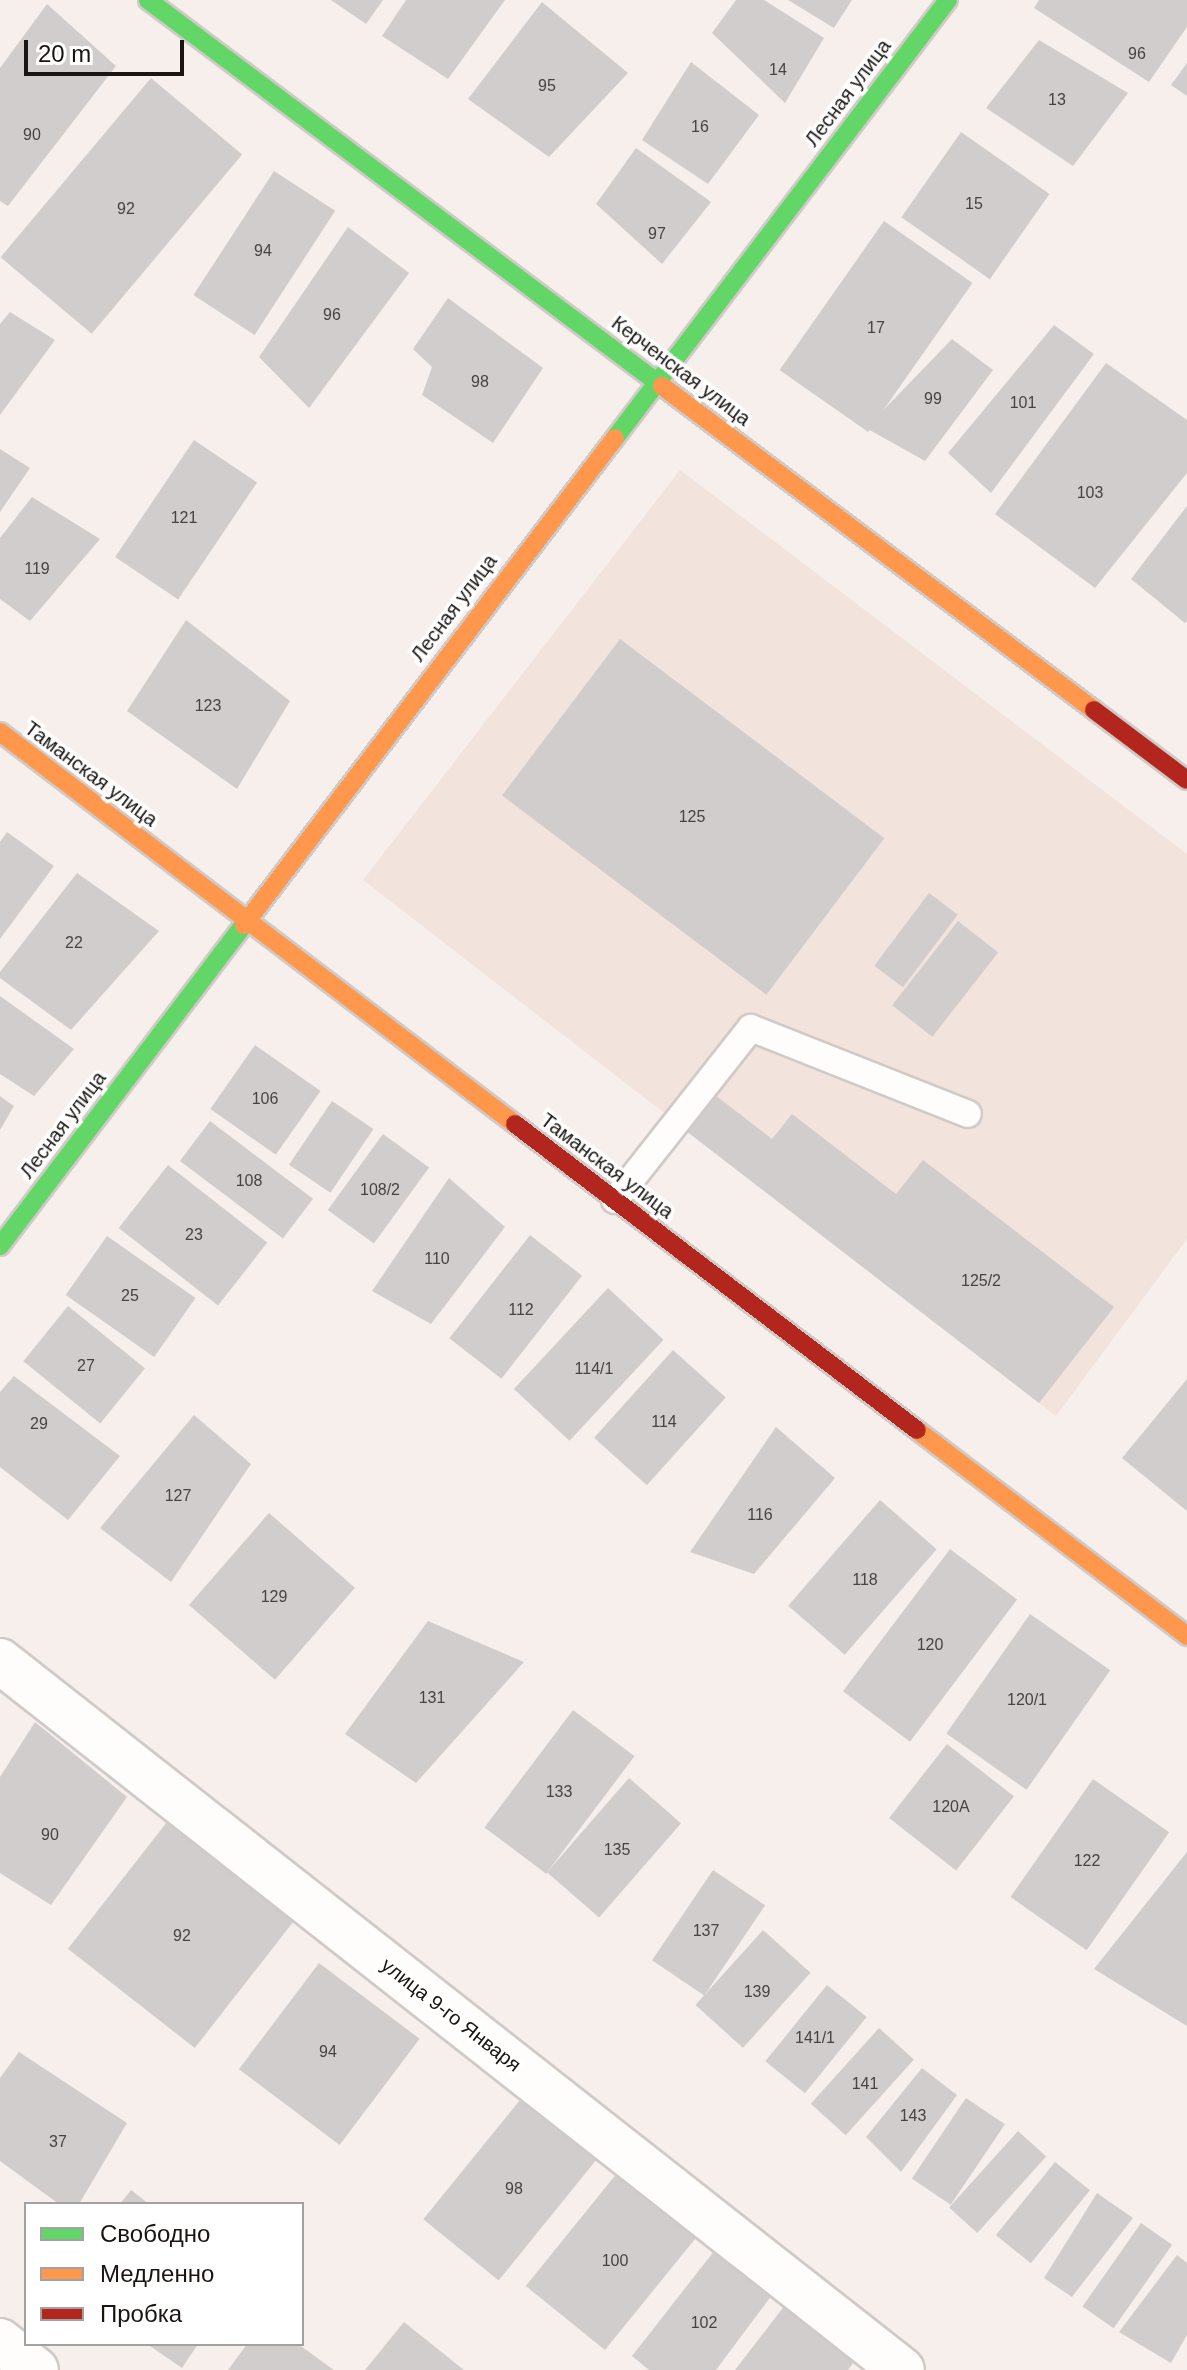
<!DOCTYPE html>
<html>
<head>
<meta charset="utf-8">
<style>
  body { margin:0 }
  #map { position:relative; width:1187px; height:2370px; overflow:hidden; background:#f7efec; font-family:Arial,sans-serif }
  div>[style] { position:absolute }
  .built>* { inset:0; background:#f2e3dc }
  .building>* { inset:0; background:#d2cdcd; transform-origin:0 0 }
  .roads { filter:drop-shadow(2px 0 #d0cac7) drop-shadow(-2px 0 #d0cac7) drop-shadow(0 2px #d0cac7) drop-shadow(0 -2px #d0cac7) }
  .lane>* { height:26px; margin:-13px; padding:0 13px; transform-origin:13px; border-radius:13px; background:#fefdfc }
  .street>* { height:44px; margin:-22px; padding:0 22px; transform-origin:22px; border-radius:22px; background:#fefdfc }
  .fast>* { height:18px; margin:-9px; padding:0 9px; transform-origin:9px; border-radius:9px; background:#63d668 }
  .slow>* { height:18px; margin:-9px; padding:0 9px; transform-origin:9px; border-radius:9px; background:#ff974d }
  .jam>* { height:18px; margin:-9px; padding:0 9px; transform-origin:9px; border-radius:9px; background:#b3261e }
  span { translate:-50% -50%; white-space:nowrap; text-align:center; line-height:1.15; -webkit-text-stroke:7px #fff; paint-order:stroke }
  .number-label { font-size:16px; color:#484342 }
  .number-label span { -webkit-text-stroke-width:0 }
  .street-label { font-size:20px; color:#1a1513 }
  .legend { position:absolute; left:24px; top:2202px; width:280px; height:144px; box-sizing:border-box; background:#fff; border:2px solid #a3a1a1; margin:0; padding:10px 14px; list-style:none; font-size:24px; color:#1a1513 }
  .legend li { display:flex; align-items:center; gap:16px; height:40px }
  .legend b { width:40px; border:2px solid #a3a1a1 }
  .scale { position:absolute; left:24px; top:40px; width:160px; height:36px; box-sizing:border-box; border:4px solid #1a1513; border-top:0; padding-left:10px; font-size:24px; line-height:28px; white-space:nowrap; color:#1a1513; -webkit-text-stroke:6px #fff; paint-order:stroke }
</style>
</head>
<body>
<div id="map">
  <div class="built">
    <div style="clip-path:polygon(680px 470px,1187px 854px,1187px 1239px,1056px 1416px,363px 880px)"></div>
  </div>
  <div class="building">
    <div style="clip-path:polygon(331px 0,383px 0,366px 24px)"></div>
    <div style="clip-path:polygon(406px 0,505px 0,448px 79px,382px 36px)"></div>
    <div style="clip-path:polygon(736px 0,764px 0,824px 38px,785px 103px,712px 33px)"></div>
    <div style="clip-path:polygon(788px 0,852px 0,834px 28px)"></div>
    <div style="clip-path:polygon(1039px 0,1187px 0,1187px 27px,1149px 82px,1034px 8px)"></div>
    <div style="clip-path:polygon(542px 2px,628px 73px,549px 157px,468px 99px)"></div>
    <div style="clip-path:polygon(47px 4px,116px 66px,8px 206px,0 201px,0 68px)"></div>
    <div style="clip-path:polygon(1039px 40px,1128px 93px,1073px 166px,986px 108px)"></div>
    <div style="clip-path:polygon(691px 62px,759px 115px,708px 184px,642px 140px)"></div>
    <div style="clip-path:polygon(1187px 63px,1187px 96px,1171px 85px)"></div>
    <div style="left:151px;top:78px;width:119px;height:234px;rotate:40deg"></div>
    <div style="left:961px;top:132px;width:108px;height:104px;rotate:35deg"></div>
    <div style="clip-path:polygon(636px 148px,711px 202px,662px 264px,596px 204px)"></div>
    <div style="left:274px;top:171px;width:73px;height:148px;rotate:33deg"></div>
    <div style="left:884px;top:221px;width:108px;height:182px;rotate:35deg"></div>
    <div style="clip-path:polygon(348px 227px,409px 273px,309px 408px,259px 357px)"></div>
    <div style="clip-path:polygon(448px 298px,543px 368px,493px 443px,422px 395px,432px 367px,413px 349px)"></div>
    <div style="clip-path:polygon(10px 312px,55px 340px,0 415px,0 324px)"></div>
    <div style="clip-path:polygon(1054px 325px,1094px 354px,991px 493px,948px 453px)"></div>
    <div style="clip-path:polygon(952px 339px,993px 370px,925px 461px,866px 428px)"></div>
    <div style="clip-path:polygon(1106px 363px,1187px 420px,1187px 473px,1095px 588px,995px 514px)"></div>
    <div style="left:194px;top:440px;width:76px;height:141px;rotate:34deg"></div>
    <div style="clip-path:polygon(0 449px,30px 468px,0 512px)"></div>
    <div style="clip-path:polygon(32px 497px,100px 539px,30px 621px,0 599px,0 538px)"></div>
    <div style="clip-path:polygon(1187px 506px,1187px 621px,1185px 623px,1131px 579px)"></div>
    <div style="clip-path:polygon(186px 620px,290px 701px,237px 789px,127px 711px)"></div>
    <div style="left:620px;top:639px;width:331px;height:196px;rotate:37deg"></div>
    <div style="clip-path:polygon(7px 832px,54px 866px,0 939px,0 842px)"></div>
    <div style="clip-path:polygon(77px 873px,159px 931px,71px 1030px,0 978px,0 972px)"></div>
    <div style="left:929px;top:893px;width:36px;height:91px;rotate:37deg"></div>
    <div style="left:958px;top:921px;width:51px;height:107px;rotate:38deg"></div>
    <div style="clip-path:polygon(0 996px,74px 1049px,34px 1096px,0 1074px)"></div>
    <div style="left:255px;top:1045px;width:80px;height:78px;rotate:35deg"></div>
    <div style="clip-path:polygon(715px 1095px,772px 1139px,792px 1114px,896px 1194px,923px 1160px,1114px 1307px,1039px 1403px,686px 1131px)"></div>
    <div style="clip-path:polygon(0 1096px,14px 1106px,0 1130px)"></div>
    <div style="left:332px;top:1101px;width:50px;height:77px;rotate:34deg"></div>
    <div style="left:210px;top:1121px;width:129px;height:50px;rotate:37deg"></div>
    <div style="left:383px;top:1134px;width:57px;height:94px;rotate:36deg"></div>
    <div style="left:168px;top:1165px;width:126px;height:80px;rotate:38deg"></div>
    <div style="clip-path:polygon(449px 1178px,505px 1227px,431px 1324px,372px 1291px)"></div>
    <div style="left:530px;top:1235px;width:66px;height:131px;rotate:38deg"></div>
    <div style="left:107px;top:1236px;width:108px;height:72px;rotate:35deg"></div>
    <div style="left:608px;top:1288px;width:76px;height:138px;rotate:43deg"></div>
    <div style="left:68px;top:1306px;width:99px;height:71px;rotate:39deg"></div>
    <div style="left:673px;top:1350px;width:71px;height:118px;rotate:42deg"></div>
    <div style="clip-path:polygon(14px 1376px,120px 1456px,68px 1520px,0 1467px,0 1392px)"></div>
    <div style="clip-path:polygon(1187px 1379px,1187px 1511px,1122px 1458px)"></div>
    <div style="clip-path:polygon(194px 1415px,251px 1464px,171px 1582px,100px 1528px)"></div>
    <div style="clip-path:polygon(776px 1427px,835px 1478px,754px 1574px,690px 1552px)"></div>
    <div style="left:880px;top:1500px;width:75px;height:140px;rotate:41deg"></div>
    <div style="left:269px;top:1513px;width:114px;height:122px;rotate:41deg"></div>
    <div style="left:950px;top:1549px;width:84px;height:178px;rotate:37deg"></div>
    <div style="left:1030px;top:1614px;width:98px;height:146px;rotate:35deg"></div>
    <div style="clip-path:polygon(428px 1621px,524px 1662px,416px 1783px,345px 1734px)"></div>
    <div style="left:573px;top:1710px;width:77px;height:147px;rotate:37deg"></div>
    <div style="clip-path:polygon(35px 1722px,127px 1797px,51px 1905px,0 1873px,0 1777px)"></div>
    <div style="left:947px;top:1744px;width:85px;height:94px;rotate:38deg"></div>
    <div style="left:629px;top:1778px;width:69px;height:125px;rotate:41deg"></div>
    <div style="left:1093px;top:1779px;width:93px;height:144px;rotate:35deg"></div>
    <div style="left:167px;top:1822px;width:161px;height:161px;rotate:38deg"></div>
    <div style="clip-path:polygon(1187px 1852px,1187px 2026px,1094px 1969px)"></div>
    <div style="left:713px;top:1870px;width:63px;height:109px;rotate:34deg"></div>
    <div style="left:763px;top:1930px;width:64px;height:101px;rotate:42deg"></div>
    <div style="left:319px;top:1963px;width:126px;height:133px;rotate:37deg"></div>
    <div style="left:827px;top:1985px;width:51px;height:98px;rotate:39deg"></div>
    <div style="left:879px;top:2028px;width:47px;height:102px;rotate:42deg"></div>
    <div style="clip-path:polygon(19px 2052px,127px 2123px,79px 2204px,59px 2204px,0 2161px,0 2078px)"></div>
    <div style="clip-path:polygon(922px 2068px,957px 2095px,901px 2172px,866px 2137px)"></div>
    <div style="left:524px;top:2095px;width:97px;height:160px;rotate:39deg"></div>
    <div style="left:966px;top:2098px;width:47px;height:97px;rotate:34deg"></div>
    <div style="left:1018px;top:2131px;width:38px;height:103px;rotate:42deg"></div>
    <div style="left:1055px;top:2162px;width:45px;height:94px;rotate:39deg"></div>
    <div style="left:622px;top:2167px;width:102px;height:153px;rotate:39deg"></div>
    <div style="clip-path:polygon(131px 2190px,149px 2204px,120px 2204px)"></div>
    <div style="clip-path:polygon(1097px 2193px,1133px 2218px,1072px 2297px,1044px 2278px)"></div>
    <div style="left:1141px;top:2223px;width:38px;height:102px;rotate:35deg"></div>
    <div style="clip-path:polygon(715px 2250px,775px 2291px,716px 2370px,649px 2370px,632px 2356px)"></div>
    <div style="clip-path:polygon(1177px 2255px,1187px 2263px,1187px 2335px,1171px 2363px,1119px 2332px)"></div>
    <div style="clip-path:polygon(785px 2305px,856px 2359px,848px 2370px,735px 2370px)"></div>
    <div style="clip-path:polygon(404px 2322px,464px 2370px,365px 2370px)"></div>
    <div style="clip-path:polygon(147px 2344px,198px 2344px,182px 2368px)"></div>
    <div style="clip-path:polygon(247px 2344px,298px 2344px,334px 2370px,228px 2370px)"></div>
  </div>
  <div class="roads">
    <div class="lane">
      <div style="left:615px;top:1200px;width:219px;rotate:-51.7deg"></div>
      <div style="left:751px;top:1028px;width:233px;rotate:21.6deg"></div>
    </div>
    <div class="street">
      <div style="left:0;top:1661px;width:1147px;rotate:38.17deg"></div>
      <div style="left:0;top:2341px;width:46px;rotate:38.9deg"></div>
    </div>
    <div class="fast">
      <div style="left:148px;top:0;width:643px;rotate:36.91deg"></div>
      <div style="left:615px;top:438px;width:550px;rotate:-52.76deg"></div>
      <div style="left:0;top:1246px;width:403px;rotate:-52.8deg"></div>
    </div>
    <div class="slow">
      <div style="left:662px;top:386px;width:540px;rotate:36.87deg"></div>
      <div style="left:0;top:732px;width:647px;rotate:37.28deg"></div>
      <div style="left:244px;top:925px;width:612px;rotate:-52.7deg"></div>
      <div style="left:917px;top:1430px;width:340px;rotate:37.3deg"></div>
    </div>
    <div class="jam">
      <div style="left:1094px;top:710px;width:116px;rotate:37deg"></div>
      <div style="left:515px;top:1124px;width:505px;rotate:37.28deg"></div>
    </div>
  </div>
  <div class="number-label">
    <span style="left:1137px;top:54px">96</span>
    <span style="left:778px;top:70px">14</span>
    <span style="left:547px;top:86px">95</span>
    <span style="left:1057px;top:100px">13</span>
    <span style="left:700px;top:127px">16</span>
    <span style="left:32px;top:135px">90</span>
    <span style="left:974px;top:204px">15</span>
    <span style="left:126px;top:209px">92</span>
    <span style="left:657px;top:234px">97</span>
    <span style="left:263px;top:251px">94</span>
    <span style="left:332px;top:315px">96</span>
    <span style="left:876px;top:328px">17</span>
    <span style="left:480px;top:382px">98</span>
    <span style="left:933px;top:399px">99</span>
    <span style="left:1023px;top:403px">101</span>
    <span style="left:1090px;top:493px">103</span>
    <span style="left:184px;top:518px">121</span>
    <span style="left:37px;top:569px">119</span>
    <span style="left:208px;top:706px">123</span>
    <span style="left:692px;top:817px">125</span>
    <span style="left:74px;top:943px">22</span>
    <span style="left:265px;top:1099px">106</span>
    <span style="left:249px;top:1181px">108</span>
    <span style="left:380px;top:1190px">108/2</span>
    <span style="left:194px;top:1235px">23</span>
    <span style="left:437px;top:1259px">110</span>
    <span style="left:981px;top:1281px">125/2</span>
    <span style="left:130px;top:1296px">25</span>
    <span style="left:521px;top:1310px">112</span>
    <span style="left:86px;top:1366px">27</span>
    <span style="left:594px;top:1369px">114/1</span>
    <span style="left:664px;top:1422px">114</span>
    <span style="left:39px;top:1424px">29</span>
    <span style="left:178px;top:1496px">127</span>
    <span style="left:760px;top:1515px">116</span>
    <span style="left:865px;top:1580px">118</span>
    <span style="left:274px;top:1597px">129</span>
    <span style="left:930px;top:1645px">120</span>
    <span style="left:432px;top:1698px">131</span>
    <span style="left:1027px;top:1700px">120/1</span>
    <span style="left:559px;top:1792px">133</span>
    <span style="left:951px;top:1807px">120А</span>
    <span style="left:50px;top:1835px">90</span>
    <span style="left:617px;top:1850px">135</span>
    <span style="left:1087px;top:1861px">122</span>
    <span style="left:706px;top:1931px">137</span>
    <span style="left:182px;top:1936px">92</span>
    <span style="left:757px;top:1992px">139</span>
    <span style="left:815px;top:2038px">141/1</span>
    <span style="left:328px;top:2052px">94</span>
    <span style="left:865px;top:2084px">141</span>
    <span style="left:913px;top:2116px">143</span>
    <span style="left:58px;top:2142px">37</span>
    <span style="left:514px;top:2189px">98</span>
    <span style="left:615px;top:2261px">100</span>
    <span style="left:704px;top:2323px">102</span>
  </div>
  <div class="street-label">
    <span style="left:848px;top:93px;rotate:-53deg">Лесная улица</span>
    <span style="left:681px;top:371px;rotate:37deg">Керченская улица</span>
    <span style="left:454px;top:608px;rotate:-53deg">Лесная улица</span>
    <span style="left:91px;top:774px;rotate:37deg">Таманская улица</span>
    <span style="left:63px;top:1125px;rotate:-53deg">Лесная улица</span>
    <span style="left:607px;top:1166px;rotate:37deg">Таманская улица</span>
    <span style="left:451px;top:2015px;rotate:38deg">улица 9-го Января</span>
  </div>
  <ul class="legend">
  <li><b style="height:10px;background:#63d668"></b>Свободно</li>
  <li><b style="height:10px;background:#ff974d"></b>Медленно</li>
  <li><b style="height:10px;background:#b3261e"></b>Пробка</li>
  </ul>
  <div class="scale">20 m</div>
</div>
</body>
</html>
